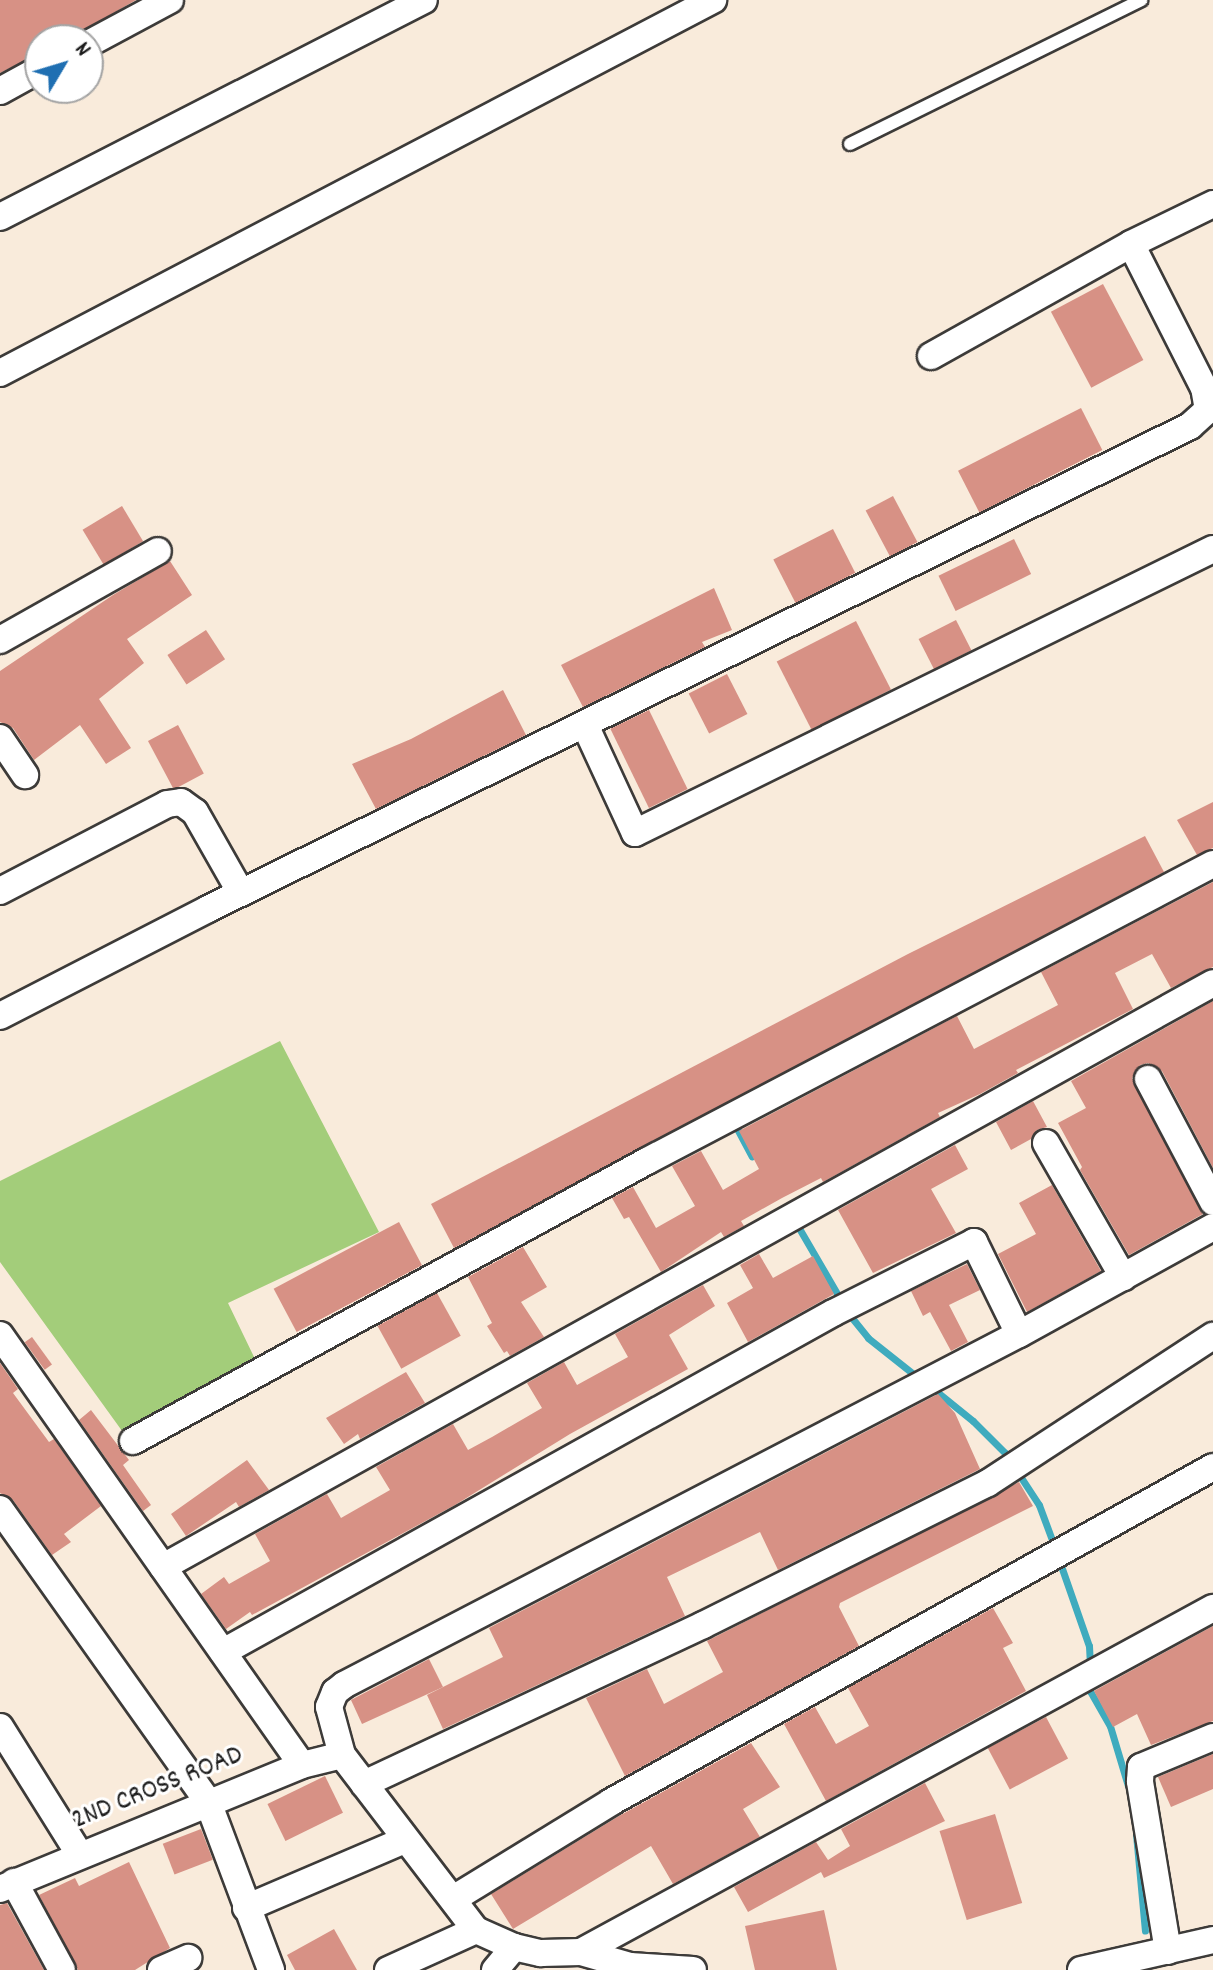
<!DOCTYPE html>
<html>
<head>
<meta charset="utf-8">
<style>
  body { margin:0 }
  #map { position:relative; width:1213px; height:1970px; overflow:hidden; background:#f9ebdb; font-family:Dekko,sans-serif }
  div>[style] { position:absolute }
  .green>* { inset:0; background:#a3cd7a }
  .stream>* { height:7px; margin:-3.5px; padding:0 3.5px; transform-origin:3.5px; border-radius:3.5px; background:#3fabbe }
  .building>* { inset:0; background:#d79185; transform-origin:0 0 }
  .roads { filter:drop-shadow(2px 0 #3d3b39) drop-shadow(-2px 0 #3d3b39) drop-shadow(0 2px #3d3b39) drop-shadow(0 -2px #3d3b39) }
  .service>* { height:12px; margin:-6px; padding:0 6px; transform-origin:6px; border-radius:6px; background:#fff }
  .minor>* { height:26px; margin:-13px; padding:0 13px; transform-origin:13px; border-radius:13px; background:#fff }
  span { translate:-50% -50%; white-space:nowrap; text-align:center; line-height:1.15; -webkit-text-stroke:6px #fff; paint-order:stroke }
  .street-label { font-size:28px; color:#1c1c1c }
  .north { position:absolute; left:24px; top:24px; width:80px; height:80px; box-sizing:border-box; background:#fff; border:2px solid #a4a4a4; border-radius:50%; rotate:52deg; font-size:22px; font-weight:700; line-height:32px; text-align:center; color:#1c1c1c }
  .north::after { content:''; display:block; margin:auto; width:28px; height:36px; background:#1f6fb2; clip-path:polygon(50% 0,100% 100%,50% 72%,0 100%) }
</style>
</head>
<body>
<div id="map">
  <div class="green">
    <div style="clip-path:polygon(280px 1041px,379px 1232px,228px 1303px,255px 1359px,125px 1435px,0 1262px,0 1181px)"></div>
  </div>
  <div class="stream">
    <div style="left:733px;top:1121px;width:40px;rotate:62deg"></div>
    <div style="left:796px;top:1223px;width:91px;rotate:59.8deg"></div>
    <div style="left:848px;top:1313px;width:32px;rotate:51deg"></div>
    <div style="left:868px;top:1338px;width:68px;rotate:38.4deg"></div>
    <div style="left:931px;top:1387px;width:54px;rotate:39deg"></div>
    <div style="left:973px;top:1421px;width:45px;rotate:45deg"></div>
    <div style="left:1005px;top:1453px;width:62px;rotate:56.8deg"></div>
    <div style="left:1039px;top:1505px;width:46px;rotate:69.6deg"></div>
    <div style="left:1059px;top:1560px;width:91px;rotate:70.8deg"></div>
    <div style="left:1089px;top:1646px;width:21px;rotate:87deg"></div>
    <div style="left:1090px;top:1683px;width:8px;rotate:90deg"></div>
    <div style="left:1090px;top:1691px;width:40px;rotate:60.3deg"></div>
    <div style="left:1110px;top:1726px;width:63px;rotate:73.3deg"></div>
    <div style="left:1136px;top:1834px;width:97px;rotate:84.7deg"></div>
  </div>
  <div class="building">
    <div style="clip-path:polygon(0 0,136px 0,67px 40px,40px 40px,40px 53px,0 73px)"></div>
    <div style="left:1103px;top:284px;width:86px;height:59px;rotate:62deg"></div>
    <div style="left:1081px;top:408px;width:47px;height:138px;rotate:63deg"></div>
    <div style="left:893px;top:496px;width:52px;height:31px;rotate:62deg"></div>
    <div style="left:122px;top:506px;width:41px;height:46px;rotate:59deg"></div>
    <div style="left:833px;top:529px;width:49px;height:67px;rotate:63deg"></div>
    <div style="left:1014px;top:539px;width:39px;height:84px;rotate:64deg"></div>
    <div style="clip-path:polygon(170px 561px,192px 595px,127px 639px,144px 663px,99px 699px,131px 748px,106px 764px,80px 725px,34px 760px,13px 728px,0 722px,0 671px,113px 595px)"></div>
    <div style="clip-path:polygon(714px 588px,732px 630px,702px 642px,705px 647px,583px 707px,561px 665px)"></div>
    <div style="left:956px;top:620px;width:34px;height:42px;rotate:63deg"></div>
    <div style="left:856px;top:621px;width:77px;height:89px;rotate:63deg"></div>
    <div style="left:206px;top:630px;width:35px;height:46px;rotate:57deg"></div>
    <div style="left:727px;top:674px;width:45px;height:43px;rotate:63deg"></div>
    <div style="clip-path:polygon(503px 690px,526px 735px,376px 809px,352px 764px,411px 739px)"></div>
    <div style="left:649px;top:710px;width:88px;height:43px;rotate:64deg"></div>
    <div style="left:178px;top:725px;width:55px;height:34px;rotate:62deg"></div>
    <div style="clip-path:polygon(1213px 802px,1213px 848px,1197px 855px,1177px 820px)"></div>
    <div style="clip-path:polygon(1145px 836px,1164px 872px,454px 1248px,431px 1204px,908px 954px)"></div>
    <div style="clip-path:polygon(1213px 882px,1213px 967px,1171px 988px,1152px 954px,1115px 973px,1133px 1009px,1016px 1070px,1018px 1073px,980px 1094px,938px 1113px,940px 1117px,823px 1182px,821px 1178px,782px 1198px,741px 1221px,744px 1226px,724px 1237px,721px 1232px,661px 1272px,629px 1217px,624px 1219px,612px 1198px,633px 1187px,656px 1228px,695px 1206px,672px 1166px,701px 1151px,723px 1190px,759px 1169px,739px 1131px,957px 1016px,974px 1049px,1058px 1005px,1041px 972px)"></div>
    <div style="clip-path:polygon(1213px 1001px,1213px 1168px,1162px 1071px,1148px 1063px,1140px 1065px,1132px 1078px,1203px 1214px,1129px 1255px,1080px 1170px,1082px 1167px,1058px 1123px,1086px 1108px,1071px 1081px)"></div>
    <div style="clip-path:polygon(1033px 1101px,1047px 1127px,1037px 1130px,1031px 1139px,1011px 1150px,996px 1122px)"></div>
    <div style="clip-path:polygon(955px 1145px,968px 1169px,931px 1189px,956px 1233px,873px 1273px,838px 1210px)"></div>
    <div style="clip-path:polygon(1052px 1185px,1101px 1271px,1027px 1312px,998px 1254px,1036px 1234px,1019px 1203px)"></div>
    <div style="left:399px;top:1222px;width:49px;height:142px;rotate:62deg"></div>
    <div style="clip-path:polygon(523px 1247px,547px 1287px,521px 1302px,544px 1337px,510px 1356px,507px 1351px,504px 1353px,487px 1326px,492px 1323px,468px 1277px)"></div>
    <div style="clip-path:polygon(759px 1254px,773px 1278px,813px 1256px,834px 1294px,748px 1342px,727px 1303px,753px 1288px,740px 1265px)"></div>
    <div style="clip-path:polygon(967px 1264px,980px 1290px,949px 1305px,968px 1342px,951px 1351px,930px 1312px,923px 1316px,911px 1291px)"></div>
    <div style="clip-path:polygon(703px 1285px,715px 1306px,669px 1335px,688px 1369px,570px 1434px,455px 1505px,252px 1615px,250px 1612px,226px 1629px,201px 1594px,224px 1577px,229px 1584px,270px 1561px,255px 1534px,327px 1494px,341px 1518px,390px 1490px,376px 1467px,453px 1424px,468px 1450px,492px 1437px,542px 1408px,527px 1383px,564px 1362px,577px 1385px,628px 1357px,615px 1334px)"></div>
    <div style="left:437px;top:1293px;width:49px;height:68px;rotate:61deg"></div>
    <div style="left:32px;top:1337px;width:34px;height:9px;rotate:54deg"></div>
    <div style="clip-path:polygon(0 1363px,18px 1389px,13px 1393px,49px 1442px,54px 1439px,101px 1506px,64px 1534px,71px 1542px,52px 1555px,13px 1500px,0 1493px)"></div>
    <div style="clip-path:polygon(406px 1372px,425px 1403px,360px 1439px,358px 1434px,344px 1444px,326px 1418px)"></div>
    <div style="clip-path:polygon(938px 1394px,955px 1413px,980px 1469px,778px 1570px,760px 1532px,667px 1577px,685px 1616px,443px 1729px,427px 1695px,503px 1657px,489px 1628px)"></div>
    <div style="clip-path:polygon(91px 1410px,129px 1460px,123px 1465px,151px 1505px,143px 1511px,79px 1420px)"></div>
    <div style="clip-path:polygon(247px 1460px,269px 1490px,239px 1507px,236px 1502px,186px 1536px,171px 1514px)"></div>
    <div style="clip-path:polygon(1019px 1482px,1033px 1506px,840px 1603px,839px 1607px,859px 1646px,625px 1776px,586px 1698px,647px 1669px,664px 1704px,723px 1672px,707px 1641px)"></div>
    <div style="clip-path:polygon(993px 1608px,1013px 1643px,1003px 1648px,1026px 1691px,826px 1801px,784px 1724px,815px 1707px,836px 1744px,869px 1726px,848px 1688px)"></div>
    <div style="clip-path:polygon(1213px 1626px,1213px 1721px,1151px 1745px,1137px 1714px,1113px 1727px,1094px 1691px)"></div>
    <div style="clip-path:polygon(429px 1659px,443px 1687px,362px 1724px,351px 1700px)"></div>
    <div style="left:1046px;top:1717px;width:47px;height:66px;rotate:62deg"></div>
    <div style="clip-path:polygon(751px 1743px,780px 1787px,743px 1809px,760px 1837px,673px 1884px,651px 1846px,513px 1929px,491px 1894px,619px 1816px)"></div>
    <div style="clip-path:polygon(1213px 1754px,1213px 1789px,1171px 1807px,1158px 1777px)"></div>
    <div style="left:325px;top:1776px;width:41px;height:64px;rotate:64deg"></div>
    <div style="clip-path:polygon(925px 1783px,945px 1821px,824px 1878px,821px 1872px,748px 1912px,734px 1887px,816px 1842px,828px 1860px,850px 1846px,841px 1829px)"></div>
    <div style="left:995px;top:1814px;width:93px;height:58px;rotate:73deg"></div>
    <div style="left:201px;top:1829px;width:33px;height:41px;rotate:69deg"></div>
    <div style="clip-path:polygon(129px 1862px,170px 1948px,135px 1970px,78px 1970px,39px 1895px,75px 1878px,79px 1886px)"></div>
    <div style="clip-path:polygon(7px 1903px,44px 1970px,0 1970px,0 1905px)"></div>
    <div style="clip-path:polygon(824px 1910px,837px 1970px,755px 1970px,745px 1926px)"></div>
    <div style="clip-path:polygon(334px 1929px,357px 1970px,295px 1970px,287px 1955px)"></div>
  </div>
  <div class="roads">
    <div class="service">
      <div style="left:850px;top:144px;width:325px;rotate:-26.3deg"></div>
    </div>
    <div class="minor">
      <div style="left:88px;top:44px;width:93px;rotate:-28.2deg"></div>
      <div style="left:0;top:91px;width:46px;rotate:-28.8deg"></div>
      <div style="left:0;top:217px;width:476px;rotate:-27.1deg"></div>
      <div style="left:931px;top:356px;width:229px;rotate:-29.2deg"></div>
      <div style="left:0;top:373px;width:805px;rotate:-27.62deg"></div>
      <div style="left:0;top:640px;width:181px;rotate:-29.4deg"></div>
      <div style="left:585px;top:725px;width:119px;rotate:65.2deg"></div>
      <div style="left:635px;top:833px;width:644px;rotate:-26.17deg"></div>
      <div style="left:0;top:738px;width:45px;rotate:56deg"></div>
      <div style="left:0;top:891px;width:188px;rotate:-27.5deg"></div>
      <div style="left:167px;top:804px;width:14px;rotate:-8deg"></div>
      <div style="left:181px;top:802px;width:17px;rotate:36deg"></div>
      <div style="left:195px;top:812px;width:93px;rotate:60.4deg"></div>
      <div style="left:0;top:1016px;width:234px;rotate:-27.2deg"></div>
      <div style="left:208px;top:909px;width:1094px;rotate:-26.19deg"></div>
      <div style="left:1190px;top:426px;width:24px;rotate:-42deg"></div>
      <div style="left:1208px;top:410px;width:22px;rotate:-100deg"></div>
      <div style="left:1204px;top:388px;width:161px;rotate:-116.9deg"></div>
      <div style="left:1131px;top:244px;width:91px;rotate:-26deg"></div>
      <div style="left:1148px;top:1079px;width:139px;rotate:62.1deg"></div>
      <div style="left:1046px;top:1143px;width:155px;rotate:60.1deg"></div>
      <div style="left:1213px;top:1227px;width:222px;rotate:151.1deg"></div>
      <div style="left:1019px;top:1334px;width:761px;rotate:152.53deg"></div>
      <div style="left:344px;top:1685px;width:11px;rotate:142deg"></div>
      <div style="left:335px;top:1692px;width:16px;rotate:112deg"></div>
      <div style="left:329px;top:1707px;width:50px;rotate:74.8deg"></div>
      <div style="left:342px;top:1755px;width:220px;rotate:52.6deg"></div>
      <div style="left:476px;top:1930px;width:42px;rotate:24.1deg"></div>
      <div style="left:514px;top:1947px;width:28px;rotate:13deg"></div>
      <div style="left:541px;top:1953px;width:40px;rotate:-1.4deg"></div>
      <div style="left:581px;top:1952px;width:720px;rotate:-28.56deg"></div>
      <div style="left:0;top:1335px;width:525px;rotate:54.92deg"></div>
      <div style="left:133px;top:1441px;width:585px;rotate:-28.58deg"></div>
      <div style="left:647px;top:1161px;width:639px;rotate:-27.69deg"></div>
      <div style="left:0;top:1509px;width:359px;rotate:54.6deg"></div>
      <div style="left:208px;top:1802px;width:179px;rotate:69.4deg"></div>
      <div style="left:163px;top:1567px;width:1201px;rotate:-29.08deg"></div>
      <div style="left:223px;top:1652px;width:698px;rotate:-29.06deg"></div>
      <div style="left:833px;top:1313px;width:158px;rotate:-26.7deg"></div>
      <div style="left:974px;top:1242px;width:102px;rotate:63.9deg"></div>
      <div style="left:0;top:1727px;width:151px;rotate:58deg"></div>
      <div style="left:364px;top:1784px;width:374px;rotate:-25.1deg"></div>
      <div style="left:703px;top:1625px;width:318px;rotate:-26.5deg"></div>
      <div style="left:988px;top:1483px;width:269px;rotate:-33.2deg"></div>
      <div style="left:14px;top:1882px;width:100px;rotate:61.4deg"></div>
      <div style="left:0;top:1889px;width:326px;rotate:-22.3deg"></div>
      <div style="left:302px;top:1765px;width:41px;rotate:-14deg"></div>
      <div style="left:453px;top:1899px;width:185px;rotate:-31.5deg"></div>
      <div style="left:611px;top:1802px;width:689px;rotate:-29.09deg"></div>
      <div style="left:246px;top:1908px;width:173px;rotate:-23.2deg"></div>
      <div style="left:1168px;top:1951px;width:172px;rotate:-99.4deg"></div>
      <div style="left:1140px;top:1781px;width:14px;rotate:-86deg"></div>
      <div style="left:1141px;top:1767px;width:78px;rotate:-22.6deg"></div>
      <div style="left:581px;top:1952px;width:51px;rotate:15.9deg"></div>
      <div style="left:630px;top:1966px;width:63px;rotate:3.6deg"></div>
      <div style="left:161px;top:1970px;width:30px;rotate:-24deg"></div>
      <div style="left:388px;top:1970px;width:97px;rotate:-24.4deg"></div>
      <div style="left:495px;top:1970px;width:30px;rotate:-50deg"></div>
      <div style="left:1081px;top:1970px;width:135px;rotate:-12.8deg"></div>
    </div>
  </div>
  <div class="street-label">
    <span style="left:158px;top:1789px;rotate:-22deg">2ND CROSS ROAD</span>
  </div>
  <div class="north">N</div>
</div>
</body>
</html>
